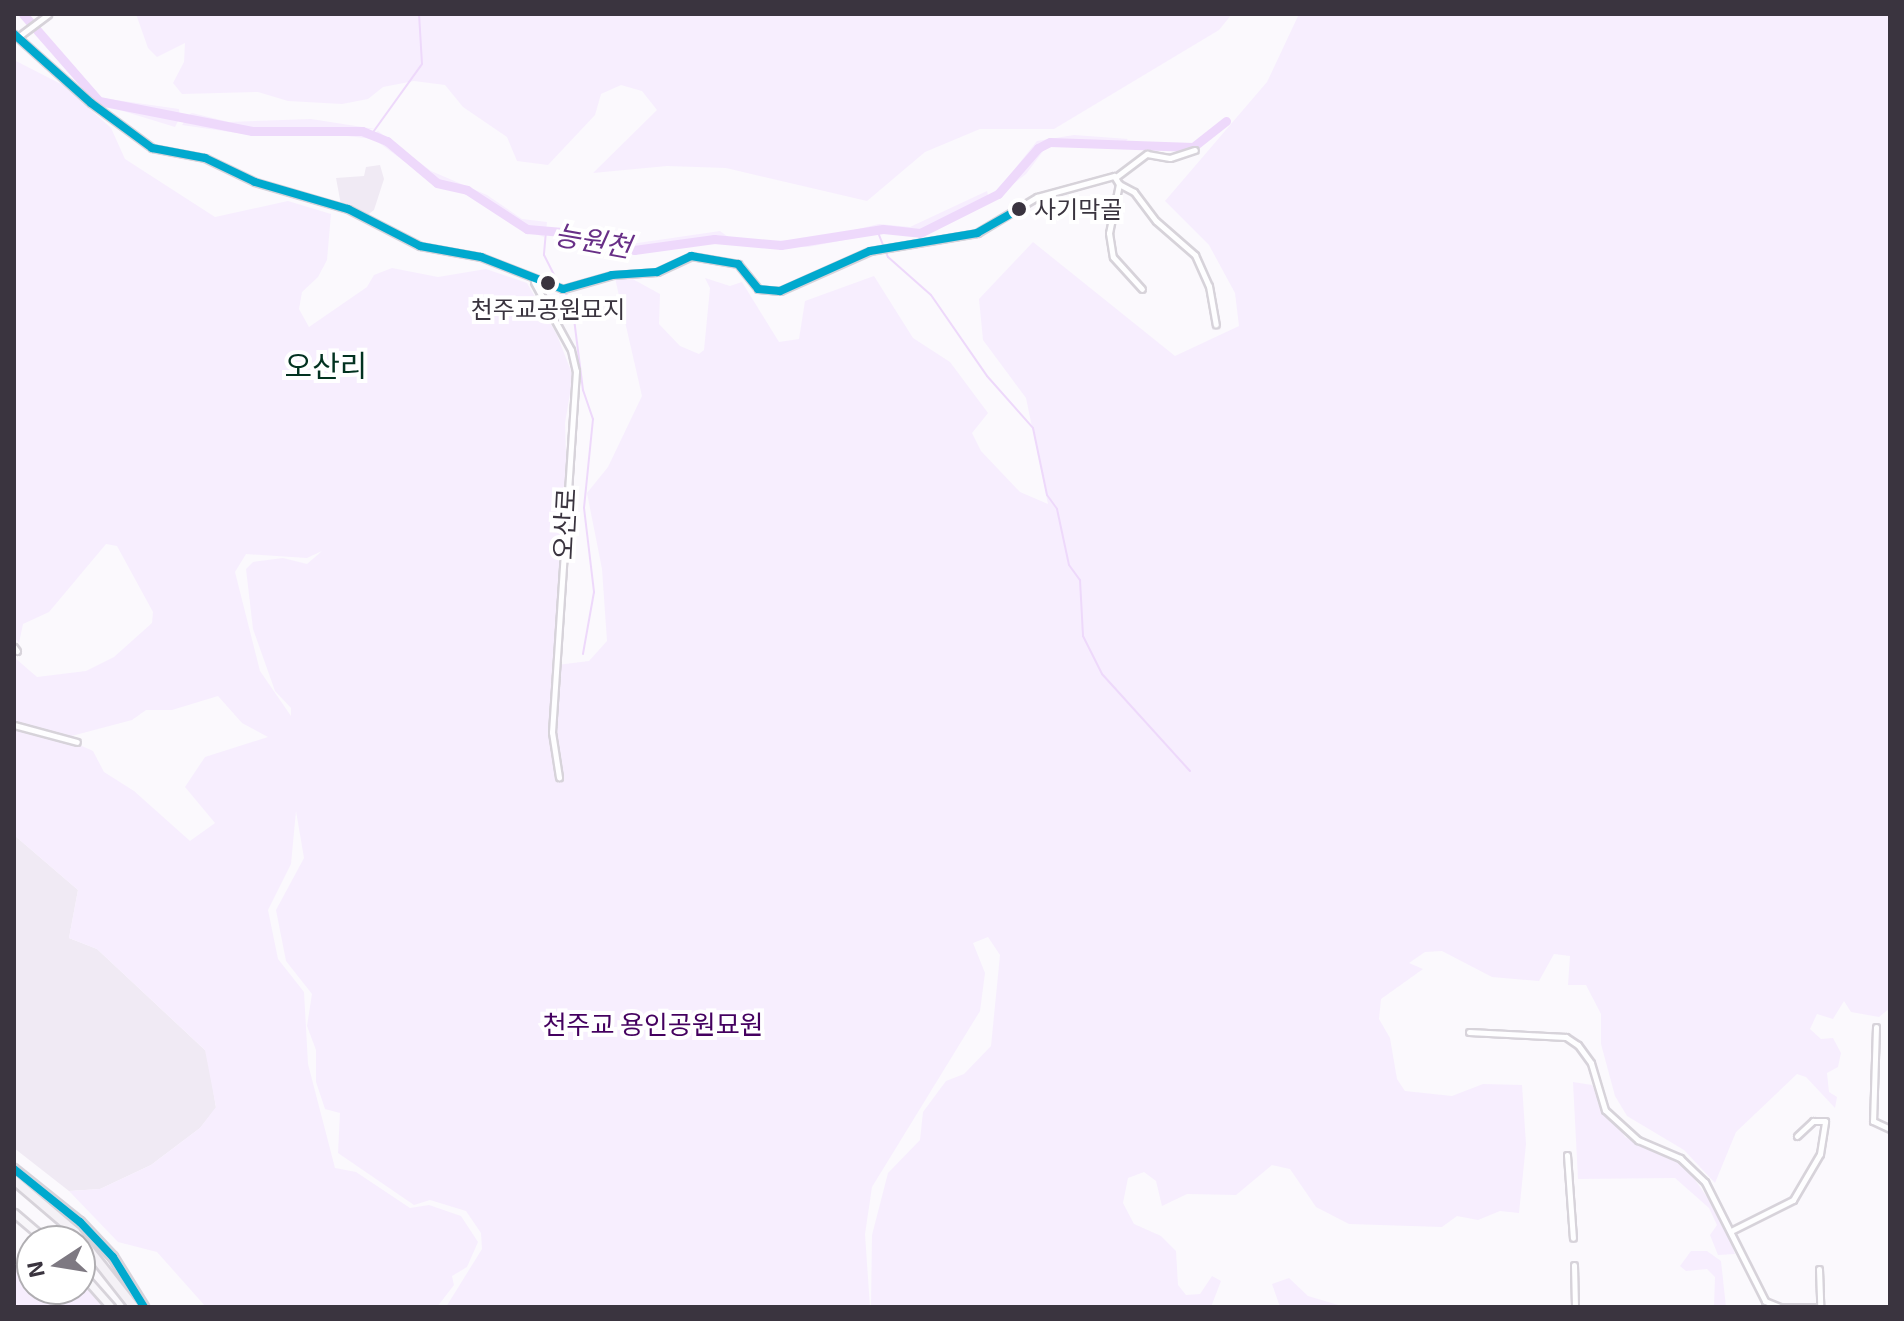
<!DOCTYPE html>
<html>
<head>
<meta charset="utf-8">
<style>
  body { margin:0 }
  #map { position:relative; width:1904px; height:1321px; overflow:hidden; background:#fbf9fd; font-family:"Exo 2","Noto Sans KR",sans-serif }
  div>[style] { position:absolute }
  .built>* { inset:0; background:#f0eaf4 }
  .green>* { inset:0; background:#f7eefe }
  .stream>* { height:2px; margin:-1px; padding:0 1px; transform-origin:1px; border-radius:1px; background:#eed9fb }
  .river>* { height:9px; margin:-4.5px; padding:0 4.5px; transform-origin:4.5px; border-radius:4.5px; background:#eed9fb }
  .roads { filter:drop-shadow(2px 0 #d7d3da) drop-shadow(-2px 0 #d7d3da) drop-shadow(0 2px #d7d3da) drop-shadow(0 -2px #d7d3da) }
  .minor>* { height:5px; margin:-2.5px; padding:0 2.5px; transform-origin:2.5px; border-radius:2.5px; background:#fefeff }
  .major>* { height:7px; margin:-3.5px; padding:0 3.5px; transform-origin:3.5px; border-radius:3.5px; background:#f8f6fa }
  .highway>* { height:8px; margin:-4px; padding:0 4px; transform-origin:4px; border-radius:4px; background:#f4f1f6 }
  .bus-1>* { height:8px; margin:-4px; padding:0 4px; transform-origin:4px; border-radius:4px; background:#00a9ce }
  .dots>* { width:22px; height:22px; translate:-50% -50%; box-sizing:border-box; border:4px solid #fff; border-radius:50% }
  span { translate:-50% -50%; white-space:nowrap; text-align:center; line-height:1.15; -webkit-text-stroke:8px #fff; paint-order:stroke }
  .bus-label { font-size:24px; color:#3a343f }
  .left { translate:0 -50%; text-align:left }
  .street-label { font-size:26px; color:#3a343f }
  .park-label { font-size:26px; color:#44005f }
  .water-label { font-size:28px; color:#682f87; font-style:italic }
  .quarter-label { font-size:30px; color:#023220 }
  .frame { position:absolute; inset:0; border:16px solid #3a343f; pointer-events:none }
  .north { position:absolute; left:16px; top:1225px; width:80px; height:80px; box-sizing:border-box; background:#fff; border:2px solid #b0aeb2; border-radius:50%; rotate:258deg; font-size:22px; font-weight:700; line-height:32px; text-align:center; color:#3a343f }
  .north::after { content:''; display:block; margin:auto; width:28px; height:36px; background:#7e7982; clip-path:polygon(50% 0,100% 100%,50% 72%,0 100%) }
</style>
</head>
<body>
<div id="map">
  <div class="built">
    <div style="clip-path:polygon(380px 165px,384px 179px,374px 210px,366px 216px,341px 205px,336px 178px,364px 176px,366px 167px)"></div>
    <div style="clip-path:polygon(14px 835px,78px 890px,69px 938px,97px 949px,207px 1052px,216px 1108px,200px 1128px,151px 1165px,100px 1189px,69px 1191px,14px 1148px)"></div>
  </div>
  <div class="green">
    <div style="clip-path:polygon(136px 14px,1232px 14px,1219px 30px,1054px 129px,980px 129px,925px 152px,867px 201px,726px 168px,667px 166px,593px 173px,657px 110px,642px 91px,621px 85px,601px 94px,595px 115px,548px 165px,517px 161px,507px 137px,463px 107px,445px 85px,414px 81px,383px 87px,368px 99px,342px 104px,288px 101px,258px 92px,182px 94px,173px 83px,184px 62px,185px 43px,157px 57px,148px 48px)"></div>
    <div style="clip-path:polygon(evenodd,1299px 14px,1890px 14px,1890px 1008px,1879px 1017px,1851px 1012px,1844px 1001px,1833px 1019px,1817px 1014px,1810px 1029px,1821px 1039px,1833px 1038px,1841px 1053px,1838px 1067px,1827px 1073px,1829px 1092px,1837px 1097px,1835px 1108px,1806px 1077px,1797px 1074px,1736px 1132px,1715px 1183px,1684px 1150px,1627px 1116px,1615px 1096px,1601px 1044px,1601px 1014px,1586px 985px,1568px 985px,1570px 956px,1554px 954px,1539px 981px,1492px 977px,1442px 951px,1425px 952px,1409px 963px,1423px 969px,1381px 999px,1379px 1019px,1390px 1038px,1397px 1079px,1405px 1091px,1452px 1096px,1483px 1084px,1522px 1085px,1526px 1144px,1519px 1213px,1500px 1211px,1478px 1220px,1457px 1216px,1442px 1227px,1349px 1224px,1316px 1207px,1290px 1169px,1272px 1165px,1236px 1195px,1187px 1194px,1162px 1206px,1156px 1181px,1144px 1172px,1128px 1178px,1123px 1203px,1134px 1224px,1161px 1236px,1176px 1251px,1178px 1285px,1186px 1295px,1200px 1294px,1212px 1276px,1221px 1281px,1211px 1307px,871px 1307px,872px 1235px,888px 1173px,920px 1140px,923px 1112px,946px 1081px,964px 1074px,991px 1046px,1000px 955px,988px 937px,973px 943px,985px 973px,980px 1011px,872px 1187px,865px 1234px,870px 1307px,446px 1307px,482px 1249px,481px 1233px,466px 1211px,430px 1200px,414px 1205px,338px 1153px,340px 1113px,325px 1109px,316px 1082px,316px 1050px,307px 1026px,312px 994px,286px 961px,276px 910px,304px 858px,296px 811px,291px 864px,268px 910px,278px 959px,304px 992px,308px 1064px,335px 1168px,356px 1172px,410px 1208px,429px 1205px,461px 1216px,478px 1242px,467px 1267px,452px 1276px,454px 1285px,437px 1307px,206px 1307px,157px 1252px,118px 1242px,69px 1191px,100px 1189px,151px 1165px,200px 1128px,216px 1107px,205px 1050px,97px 949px,69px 938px,78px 890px,14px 835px,15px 658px,37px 677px,86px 671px,114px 657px,152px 623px,153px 612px,117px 546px,106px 544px,49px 612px,23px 624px,19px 643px,14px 637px,14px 60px,63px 85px,111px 128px,125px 159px,215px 217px,288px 201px,331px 214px,327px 260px,318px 277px,302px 292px,299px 309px,309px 327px,367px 287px,374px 275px,392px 268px,438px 277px,486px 269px,527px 283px,557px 335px,573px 376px,565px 423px,567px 489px,557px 665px,589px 661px,607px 641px,602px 569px,587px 493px,608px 467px,642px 396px,615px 278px,629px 277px,660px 294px,659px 324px,680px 346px,699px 354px,704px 350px,710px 288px,705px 278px,730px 286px,742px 282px,779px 342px,799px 339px,805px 301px,874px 276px,913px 338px,950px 362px,988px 413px,972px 433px,981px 451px,1020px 492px,1048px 504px,1026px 398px,983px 340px,979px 299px,1033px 242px,1175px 356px,1239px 326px,1235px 293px,1209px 245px,1165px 201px,1267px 82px,1299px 14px,322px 551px,307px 564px,283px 558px,253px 562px,246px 569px,253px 629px,275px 691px,291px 708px,291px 716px,260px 671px,235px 572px,246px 554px,307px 558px,322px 551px,1299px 14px,218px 696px,242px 723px,268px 737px,205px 757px,185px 787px,215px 823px,190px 841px,134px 791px,104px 772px,93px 751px,64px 738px,132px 720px,146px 710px,172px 710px,218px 696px)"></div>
    <div style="clip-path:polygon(38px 26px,102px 98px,179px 109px,180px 118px,130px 110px,179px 119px,175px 127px,97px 103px,32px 31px)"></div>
    <div style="clip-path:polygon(192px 113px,229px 122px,311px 119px,375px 129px,252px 131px,184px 118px)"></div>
    <div style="clip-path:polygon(185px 121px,252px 132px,281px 129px,362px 133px,386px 143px,437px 184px,467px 190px,527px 230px,545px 232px,544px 237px,527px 231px,502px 217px,467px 191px,436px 185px,374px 139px,301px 131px,257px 136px,182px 125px)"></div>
    <div style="clip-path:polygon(378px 131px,431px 171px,487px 195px,522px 219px,547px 222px,546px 230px,529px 228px,467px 188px,438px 182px,373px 134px)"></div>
    <div style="clip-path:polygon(1074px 135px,1128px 139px,1122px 145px,1131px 149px,1062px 143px,1044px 150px,1026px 174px,999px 195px,1038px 147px,994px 195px,1037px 141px)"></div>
    <div style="clip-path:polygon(987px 191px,989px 199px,916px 235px,879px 233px,878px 231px,905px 235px,920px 233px,955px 213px,919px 231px,883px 228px,826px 240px,874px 231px,876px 234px,808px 247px,761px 246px,761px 241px,812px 240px,879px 224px,910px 227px)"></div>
    <div style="clip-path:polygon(720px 231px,731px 239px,712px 238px,686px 242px,714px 239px,727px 240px,733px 244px,710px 240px,652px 250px,632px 252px,593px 244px,595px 239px,615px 247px,634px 251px,646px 250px,660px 246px,633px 249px,595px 237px,598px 232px,631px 244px)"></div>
    <div style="clip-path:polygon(1573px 1082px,1592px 1085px,1625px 1137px,1679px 1163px,1693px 1177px,1724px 1221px,1735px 1254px,1718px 1255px,1710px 1235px,1717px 1225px,1709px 1208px,1675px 1178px,1578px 1179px)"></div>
    <div style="clip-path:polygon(1691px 1251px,1707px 1251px,1721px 1261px,1726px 1307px,1714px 1307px,1715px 1277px,1707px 1269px,1686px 1271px,1680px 1266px)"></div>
    <div style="clip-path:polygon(14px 1266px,32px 1269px,32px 1289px,80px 1289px,80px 1280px,103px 1307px,14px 1307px)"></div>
    <div style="clip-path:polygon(1289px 1278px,1308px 1296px,1345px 1307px,1280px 1307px,1272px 1284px)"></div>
  </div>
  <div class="stream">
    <div style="left:371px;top:135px;width:87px;rotate:-54.3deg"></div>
    <div style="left:422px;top:64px;width:50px;rotate:-93.4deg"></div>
    <div style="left:877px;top:230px;width:29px;rotate:68deg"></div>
    <div style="left:888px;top:257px;width:57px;rotate:41.5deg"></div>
    <div style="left:931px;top:295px;width:98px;rotate:55.3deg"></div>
    <div style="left:987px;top:376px;width:69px;rotate:48.5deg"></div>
    <div style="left:1033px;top:428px;width:68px;rotate:78.2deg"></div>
    <div style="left:1047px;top:495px;width:17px;rotate:54deg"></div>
    <div style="left:1057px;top:509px;width:57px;rotate:77.9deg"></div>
    <div style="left:1069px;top:565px;width:19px;rotate:54deg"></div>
    <div style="left:1080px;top:580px;width:56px;rotate:86.9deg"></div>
    <div style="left:1083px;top:636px;width:42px;rotate:63.4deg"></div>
    <div style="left:1102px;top:674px;width:131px;rotate:47.8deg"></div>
    <div style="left:546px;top:231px;width:24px;rotate:95deg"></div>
    <div style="left:544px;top:255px;width:35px;rotate:63deg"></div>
    <div style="left:564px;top:291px;width:14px;rotate:56deg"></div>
    <div style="left:572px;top:303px;width:88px;rotate:82.8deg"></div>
    <div style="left:583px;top:390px;width:31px;rotate:71deg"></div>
    <div style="left:593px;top:419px;width:89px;rotate:95.8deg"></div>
    <div style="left:584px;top:508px;width:85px;rotate:83.2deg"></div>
    <div style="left:594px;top:592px;width:63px;rotate:100.1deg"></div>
  </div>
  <div class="river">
    <div style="left:23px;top:14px;width:116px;rotate:48.9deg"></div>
    <div style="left:99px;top:101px;width:156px;rotate:11.1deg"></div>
    <div style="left:252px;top:131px;width:110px"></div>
    <div style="left:362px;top:131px;width:27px;rotate:22deg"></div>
    <div style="left:387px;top:141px;width:65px;rotate:40deg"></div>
    <div style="left:437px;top:183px;width:31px;rotate:13deg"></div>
    <div style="left:467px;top:190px;width:72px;rotate:33deg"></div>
    <div style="left:527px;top:229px;width:59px;rotate:4.8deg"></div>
    <div style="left:586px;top:234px;width:51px;rotate:18.4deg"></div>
    <div style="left:634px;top:250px;width:81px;rotate:-7.8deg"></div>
    <div style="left:714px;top:239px;width:67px;rotate:5.1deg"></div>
    <div style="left:781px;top:245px;width:103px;rotate:-8.9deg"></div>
    <div style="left:883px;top:229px;width:37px;rotate:6deg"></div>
    <div style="left:920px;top:233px;width:87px;rotate:-26.6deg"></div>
    <div style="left:998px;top:194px;width:61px;rotate:-49deg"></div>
    <div style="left:1038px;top:148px;width:13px;rotate:-27deg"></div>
    <div style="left:1050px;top:142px;width:143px;rotate:2deg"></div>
    <div style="left:1193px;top:147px;width:42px;rotate:-38.2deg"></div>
  </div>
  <div class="roads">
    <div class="minor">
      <div style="left:14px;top:34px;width:103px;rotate:41.9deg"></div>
      <div style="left:91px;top:103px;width:76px;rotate:36.4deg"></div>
      <div style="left:152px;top:148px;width:54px;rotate:10.7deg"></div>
      <div style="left:205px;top:158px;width:55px;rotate:25.6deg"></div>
      <div style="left:255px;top:182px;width:97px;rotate:16.2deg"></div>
      <div style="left:348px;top:209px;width:81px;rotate:27.2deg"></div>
      <div style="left:420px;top:246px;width:62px;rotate:10.2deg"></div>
      <div style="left:481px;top:257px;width:88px;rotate:21.3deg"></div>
      <div style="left:563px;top:289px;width:51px;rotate:-15.9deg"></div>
      <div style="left:612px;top:275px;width:45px;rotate:-3.8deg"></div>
      <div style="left:657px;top:272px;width:38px;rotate:-25deg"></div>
      <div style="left:691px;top:256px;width:48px;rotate:9.7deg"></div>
      <div style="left:738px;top:264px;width:32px;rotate:51deg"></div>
      <div style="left:758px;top:289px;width:22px;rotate:5deg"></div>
      <div style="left:780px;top:291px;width:98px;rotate:-24deg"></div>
      <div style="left:870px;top:251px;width:109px;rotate:-9.5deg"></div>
      <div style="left:977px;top:233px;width:70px;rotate:-31deg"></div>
      <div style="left:1037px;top:197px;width:80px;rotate:-15.3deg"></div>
      <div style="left:1114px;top:176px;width:9px;rotate:58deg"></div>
      <div style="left:1119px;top:184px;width:50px;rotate:101.5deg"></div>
      <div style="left:1109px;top:233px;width:24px;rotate:81deg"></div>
      <div style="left:1113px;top:257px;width:43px;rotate:47.8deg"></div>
      <div style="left:18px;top:37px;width:38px;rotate:-37deg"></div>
      <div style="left:1116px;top:177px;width:39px;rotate:-37deg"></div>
      <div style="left:1147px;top:154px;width:23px;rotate:10deg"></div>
      <div style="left:1170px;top:158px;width:26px;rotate:-18deg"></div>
      <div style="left:1119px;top:184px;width:17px;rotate:28deg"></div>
      <div style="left:1134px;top:192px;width:36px;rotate:53deg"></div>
      <div style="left:1156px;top:221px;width:52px;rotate:41.1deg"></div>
      <div style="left:1195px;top:255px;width:34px;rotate:66deg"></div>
      <div style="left:1209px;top:286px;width:39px;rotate:80deg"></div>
      <div style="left:534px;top:282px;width:77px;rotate:61.4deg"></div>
      <div style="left:571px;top:350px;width:22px;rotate:77deg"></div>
      <div style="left:576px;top:371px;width:362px;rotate:93.8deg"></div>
      <div style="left:552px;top:732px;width:46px;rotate:81.2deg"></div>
      <div style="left:14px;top:647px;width:5px;rotate:53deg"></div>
      <div style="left:14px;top:725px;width:65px;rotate:15.1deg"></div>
      <div style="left:1876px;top:1027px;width:94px;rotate:91.8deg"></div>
      <div style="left:1873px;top:1121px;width:19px;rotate:25deg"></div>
      <div style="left:1469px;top:1032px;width:97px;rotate:3deg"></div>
      <div style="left:1566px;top:1037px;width:14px;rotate:34deg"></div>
      <div style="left:1578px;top:1045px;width:22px;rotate:54deg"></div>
      <div style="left:1591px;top:1063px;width:49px;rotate:73.4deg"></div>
      <div style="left:1605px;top:1110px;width:45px;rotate:42.3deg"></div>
      <div style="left:1638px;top:1140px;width:46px;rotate:23.2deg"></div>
      <div style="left:1680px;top:1158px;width:35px;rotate:44deg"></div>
      <div style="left:1705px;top:1182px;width:133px;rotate:63.2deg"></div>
      <div style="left:1765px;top:1301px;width:16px;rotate:22deg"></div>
      <div style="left:1567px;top:1155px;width:83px;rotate:85.9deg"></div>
      <div style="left:1733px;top:1230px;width:67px;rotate:-26.6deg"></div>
      <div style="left:1793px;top:1200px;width:53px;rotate:-59.6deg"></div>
      <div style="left:1820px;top:1154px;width:33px;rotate:-81deg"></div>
      <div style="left:1825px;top:1121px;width:12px;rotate:180deg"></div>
      <div style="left:1813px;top:1121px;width:22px;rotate:137deg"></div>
      <div style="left:1574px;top:1265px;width:42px;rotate:88.6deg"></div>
      <div style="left:1819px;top:1269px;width:38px;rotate:88deg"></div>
      <div style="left:1784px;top:1307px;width:29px"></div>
    </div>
    <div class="major">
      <div style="left:14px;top:1213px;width:43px;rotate:40.3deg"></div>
      <div style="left:80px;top:1272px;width:47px;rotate:48.5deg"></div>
    </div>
    <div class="highway">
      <div style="left:14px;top:1169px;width:85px;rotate:38.8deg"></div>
      <div style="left:80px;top:1222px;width:48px;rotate:46.7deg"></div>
      <div style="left:113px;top:1257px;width:59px;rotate:58.2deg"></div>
      <div style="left:14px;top:1180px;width:80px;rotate:40.4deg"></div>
      <div style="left:75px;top:1232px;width:95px;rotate:51.8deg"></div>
    </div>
  </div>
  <div class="bus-1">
    <div style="left:14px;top:34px;width:103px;rotate:41.9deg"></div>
    <div style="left:91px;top:103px;width:76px;rotate:36.4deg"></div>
    <div style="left:152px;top:148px;width:54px;rotate:10.7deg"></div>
    <div style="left:205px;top:158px;width:55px;rotate:25.6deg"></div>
    <div style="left:255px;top:182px;width:97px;rotate:16.2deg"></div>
    <div style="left:348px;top:209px;width:81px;rotate:27.2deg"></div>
    <div style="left:420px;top:246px;width:62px;rotate:10.2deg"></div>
    <div style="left:481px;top:257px;width:88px;rotate:21.3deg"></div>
    <div style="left:563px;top:289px;width:51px;rotate:-15.9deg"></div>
    <div style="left:612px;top:275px;width:45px;rotate:-3.8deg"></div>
    <div style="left:657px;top:272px;width:38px;rotate:-25deg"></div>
    <div style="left:691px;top:256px;width:48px;rotate:9.7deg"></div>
    <div style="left:738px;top:264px;width:32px;rotate:51deg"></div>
    <div style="left:758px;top:289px;width:22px;rotate:5deg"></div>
    <div style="left:780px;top:291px;width:98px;rotate:-24deg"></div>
    <div style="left:870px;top:251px;width:109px;rotate:-9.5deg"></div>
    <div style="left:977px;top:233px;width:48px;rotate:-29.7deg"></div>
    <div style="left:14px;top:1169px;width:85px;rotate:38.8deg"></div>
    <div style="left:80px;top:1222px;width:48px;rotate:46.7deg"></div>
    <div style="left:113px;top:1257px;width:59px;rotate:58.2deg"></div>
  </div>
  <div class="dots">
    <div style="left:1019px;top:209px;background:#3a343f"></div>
    <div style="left:548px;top:283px;background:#3a343f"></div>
  </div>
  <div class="bus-label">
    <span class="left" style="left:1034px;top:209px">사기막골</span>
    <span style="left:548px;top:309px">천주교공원묘지</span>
  </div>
  <div class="street-label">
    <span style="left:564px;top:524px;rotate:-87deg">오산로</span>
  </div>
  <div class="park-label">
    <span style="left:653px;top:1024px">천주교 용인공원묘원</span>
  </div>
  <div class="water-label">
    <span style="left:593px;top:240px;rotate:10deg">능원천</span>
  </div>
  <div class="quarter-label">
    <span style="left:326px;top:365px">오산리</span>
  </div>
  <div class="frame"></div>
  <div class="north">N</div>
</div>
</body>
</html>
